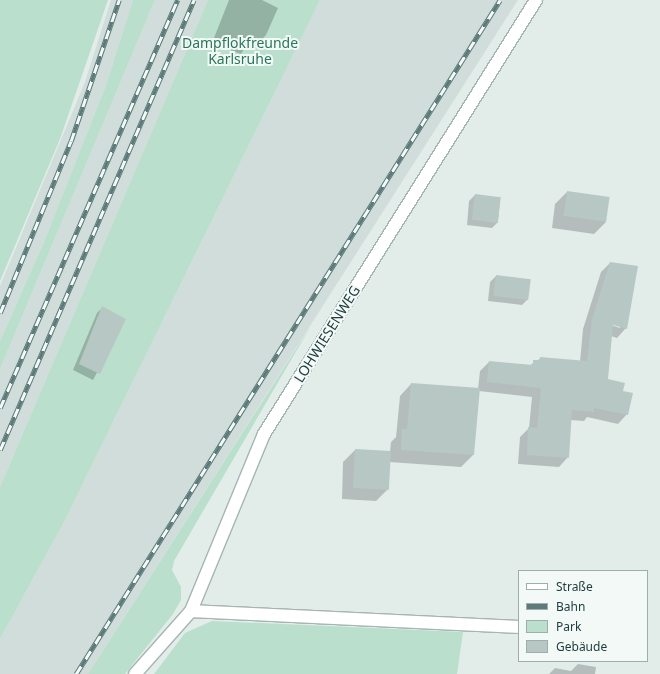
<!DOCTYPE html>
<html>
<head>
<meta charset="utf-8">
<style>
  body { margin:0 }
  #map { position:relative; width:660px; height:674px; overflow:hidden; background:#e2edea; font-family:"Noto Sans",sans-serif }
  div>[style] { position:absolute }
  .built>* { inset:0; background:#d0ddda }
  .green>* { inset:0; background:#badfcd }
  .shadow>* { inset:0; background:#0003 }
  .building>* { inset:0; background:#b7c8c4; transform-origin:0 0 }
  .roads { filter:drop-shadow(1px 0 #a4b5b3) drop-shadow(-1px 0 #a4b5b3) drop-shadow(0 1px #a4b5b3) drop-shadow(0 -1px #a4b5b3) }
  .minor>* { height:12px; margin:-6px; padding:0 6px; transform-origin:6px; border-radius:6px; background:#fff }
  .rail>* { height:4.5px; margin-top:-2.25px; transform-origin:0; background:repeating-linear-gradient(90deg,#f2f9f7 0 9px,#5b7a79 0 18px); box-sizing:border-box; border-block:1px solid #5b7a79 }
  span { translate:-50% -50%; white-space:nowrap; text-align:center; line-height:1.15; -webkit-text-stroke:4px #f2f9f7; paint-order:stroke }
  .park-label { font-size:14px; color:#29775a }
  .street-label { font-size:14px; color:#213e3e }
  .legend { position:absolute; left:518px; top:570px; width:130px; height:92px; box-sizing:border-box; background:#f2f9f7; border:1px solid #9eaead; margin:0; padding:5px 7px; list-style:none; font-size:12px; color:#213e3e }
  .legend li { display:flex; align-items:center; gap:8px; height:20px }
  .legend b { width:20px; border:1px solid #9eaead }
</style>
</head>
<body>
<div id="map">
  <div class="built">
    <div style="clip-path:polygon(111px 0,133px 0,106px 85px,44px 242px,0 341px,0 286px,85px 82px)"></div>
    <div style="clip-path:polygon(155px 0,208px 0,0 487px,0 369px)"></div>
    <div style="clip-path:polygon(320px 0,518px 0,88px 674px,0 674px,0 639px,63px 524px)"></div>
  </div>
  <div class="green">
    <div style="clip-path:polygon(0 0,108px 0,60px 139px,0 281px)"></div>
    <div style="clip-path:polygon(133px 0,155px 0,0 369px,0 341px,44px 242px,106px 85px)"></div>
    <div style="clip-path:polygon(208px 0,320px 0,63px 524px,0 639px,0 487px)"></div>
    <div style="clip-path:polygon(312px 324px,174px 561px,172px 570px,181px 587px,181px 600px,173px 614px,125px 674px,88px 674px)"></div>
    <div style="clip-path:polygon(212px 621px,463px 632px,457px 674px,154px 674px,185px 633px)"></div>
  </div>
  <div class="shadow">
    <div style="clip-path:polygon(229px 0,262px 0,278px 8px,266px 35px,260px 41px,252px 37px,241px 54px,212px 43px)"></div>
    <div style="clip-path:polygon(567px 192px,606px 222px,594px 234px,552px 228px,555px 204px)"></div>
    <div style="clip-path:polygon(475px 195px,500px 198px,498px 222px,492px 228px,467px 225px,469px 201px)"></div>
    <div style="clip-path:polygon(evenodd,610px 263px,626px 328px,617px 338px,611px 336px,607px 380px,622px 392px,627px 414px,618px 424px,587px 417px,584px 421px,570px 420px,568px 457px,559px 467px,518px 464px,520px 437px,529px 428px,532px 397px,479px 391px,473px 455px,461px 467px,389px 462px,388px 489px,376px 501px,342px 499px,343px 462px,355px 450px,390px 452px,391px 442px,396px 437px,400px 396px,411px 384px,478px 389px,480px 371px,489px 362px,529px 366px,541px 358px,580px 362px,583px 329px,601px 272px,610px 263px,608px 322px,620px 326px,620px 328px,608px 324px,608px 322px)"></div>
    <div style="clip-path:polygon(496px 276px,528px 299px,522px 305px,488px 301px,490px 282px)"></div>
    <div style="clip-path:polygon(103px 307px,125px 320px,93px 380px,73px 370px,97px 313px)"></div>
    <div style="clip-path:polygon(578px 664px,596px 667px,595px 674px,549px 674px,555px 668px,571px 671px)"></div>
  </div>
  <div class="building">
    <div style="left:567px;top:191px;width:43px;height:25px;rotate:8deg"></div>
    <div style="left:475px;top:194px;width:26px;height:26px;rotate:7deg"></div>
    <div style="clip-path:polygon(610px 262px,638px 266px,627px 329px,613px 325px,608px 379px,625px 383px,623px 391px,633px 393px,628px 415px,594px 408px,594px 412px,572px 410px,569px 458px,527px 455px,528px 427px,537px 428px,541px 388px,487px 382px,489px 361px,533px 365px,533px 360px,540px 360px,540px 357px,587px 361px,592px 319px)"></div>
    <div style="left:496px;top:275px;width:35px;height:21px;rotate:7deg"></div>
    <div style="clip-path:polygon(102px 306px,126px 319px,100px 374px,79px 364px)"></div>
    <div style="clip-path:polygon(411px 383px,480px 388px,474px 455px,401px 450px,402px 429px,407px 429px)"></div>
    <div style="left:355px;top:449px;width:36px;height:39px;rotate:3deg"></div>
  </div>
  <div class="roads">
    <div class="minor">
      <div style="left:191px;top:611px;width:328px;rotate:2.8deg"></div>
      <div style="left:135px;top:674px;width:84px;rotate:-48.4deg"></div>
      <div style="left:191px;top:611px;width:191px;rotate:-67.6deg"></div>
      <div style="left:264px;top:434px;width:512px;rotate:-57.92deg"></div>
    </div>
  </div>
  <div class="rail">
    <div style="left:0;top:313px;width:186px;rotate:-67.6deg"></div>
    <div style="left:71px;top:141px;width:149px;rotate:-71.2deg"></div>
    <div style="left:0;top:408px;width:445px;rotate:-66.5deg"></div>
    <div style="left:0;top:450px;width:490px;rotate:-66.7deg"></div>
    <div style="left:76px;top:674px;width:796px;rotate:-57.83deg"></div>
  </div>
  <div class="park-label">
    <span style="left:240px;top:51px">Dampflokfreunde<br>Karlsruhe</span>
  </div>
  <div class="street-label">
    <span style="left:327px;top:334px;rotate:-58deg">LOHWIESENWEG</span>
  </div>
  <ul class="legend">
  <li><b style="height:5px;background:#fff"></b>Straße</li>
  <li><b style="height:5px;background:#5b7a79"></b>Bahn</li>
  <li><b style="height:11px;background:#badfcd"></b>Park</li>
  <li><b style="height:11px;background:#b7c8c4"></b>Gebäude</li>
  </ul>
</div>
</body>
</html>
